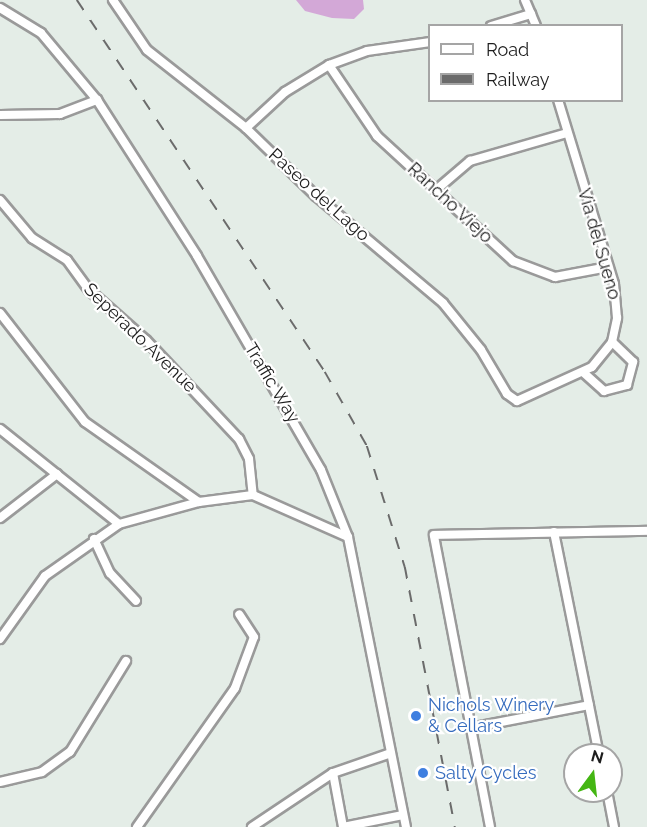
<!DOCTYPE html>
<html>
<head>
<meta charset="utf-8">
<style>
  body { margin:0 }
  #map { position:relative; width:647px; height:827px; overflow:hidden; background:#e4ede7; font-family:Raleway,sans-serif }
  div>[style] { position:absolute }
  .water>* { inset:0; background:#d3a8d7 }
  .roads { filter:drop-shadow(2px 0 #9a9a9a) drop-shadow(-2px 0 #9a9a9a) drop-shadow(0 2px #9a9a9a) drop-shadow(0 -2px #9a9a9a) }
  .minor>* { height:8px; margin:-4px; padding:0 4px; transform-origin:4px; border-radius:4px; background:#fff }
  .rail>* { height:1.5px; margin-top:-0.75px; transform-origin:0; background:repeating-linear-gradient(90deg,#6b6b6b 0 12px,transparent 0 24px) }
  .dots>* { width:16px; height:16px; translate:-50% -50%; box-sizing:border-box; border:3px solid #fff; border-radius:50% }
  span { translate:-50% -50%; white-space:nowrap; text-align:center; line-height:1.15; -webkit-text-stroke:4.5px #fff; paint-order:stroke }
  .street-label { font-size:18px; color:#1d1d1d }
  .shop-label { font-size:18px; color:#366cbe }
  .left { translate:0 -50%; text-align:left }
  .legend { position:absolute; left:428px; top:24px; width:195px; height:78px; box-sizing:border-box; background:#fff; border:2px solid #a5a5a5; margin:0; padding:8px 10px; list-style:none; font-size:18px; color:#1d1d1d }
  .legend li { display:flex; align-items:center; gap:12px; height:30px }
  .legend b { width:30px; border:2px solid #a5a5a5 }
  .north { position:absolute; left:563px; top:743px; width:60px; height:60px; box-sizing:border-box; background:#fff; border:2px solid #a5a5a5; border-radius:50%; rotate:15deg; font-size:16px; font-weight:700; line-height:24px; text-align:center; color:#1d1d1d }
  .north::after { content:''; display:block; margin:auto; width:21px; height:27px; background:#44b613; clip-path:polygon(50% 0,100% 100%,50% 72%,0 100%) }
</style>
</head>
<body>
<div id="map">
  <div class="water">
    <div style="clip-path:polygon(296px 0,363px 0,364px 9px,354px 19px,332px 18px,305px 11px)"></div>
  </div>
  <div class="roads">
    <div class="minor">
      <div style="left:113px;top:0;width:60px;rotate:55.8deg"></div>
      <div style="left:147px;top:50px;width:126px;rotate:38.2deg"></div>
      <div style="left:246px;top:128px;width:98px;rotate:44.2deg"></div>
      <div style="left:316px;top:196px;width:166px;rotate:40.1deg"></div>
      <div style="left:443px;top:303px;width:60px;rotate:51deg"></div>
      <div style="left:481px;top:350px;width:51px;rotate:59.4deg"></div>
      <div style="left:507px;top:394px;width:12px;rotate:35deg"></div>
      <div style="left:517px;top:401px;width:82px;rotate:-24.4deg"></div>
      <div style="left:592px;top:367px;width:32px;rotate:-51deg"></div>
      <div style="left:612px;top:342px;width:25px;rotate:-78deg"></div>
      <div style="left:617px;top:318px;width:34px;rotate:-95deg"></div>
      <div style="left:614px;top:284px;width:192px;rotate:-106.9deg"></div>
      <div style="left:525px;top:0;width:28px;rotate:67deg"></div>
      <div style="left:0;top:8px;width:48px;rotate:31.4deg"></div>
      <div style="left:41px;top:33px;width:87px;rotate:50.1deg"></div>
      <div style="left:97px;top:100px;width:185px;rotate:57.3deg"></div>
      <div style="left:197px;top:256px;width:247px;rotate:59.9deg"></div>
      <div style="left:321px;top:470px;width:72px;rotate:68.1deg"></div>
      <div style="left:348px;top:537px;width:296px;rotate:78.7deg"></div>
      <div style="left:491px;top:26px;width:42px;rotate:-16.7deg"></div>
      <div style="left:329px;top:65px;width:86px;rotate:55.9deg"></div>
      <div style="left:377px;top:136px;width:185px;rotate:42.6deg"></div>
      <div style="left:513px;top:261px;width:45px;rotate:20.9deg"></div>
      <div style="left:555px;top:277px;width:54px;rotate:-10.7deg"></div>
      <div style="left:0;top:115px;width:60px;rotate:-1deg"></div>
      <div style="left:60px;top:114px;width:40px;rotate:-21deg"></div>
      <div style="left:246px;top:128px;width:53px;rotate:-42.7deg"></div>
      <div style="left:285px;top:92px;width:52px;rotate:-31.5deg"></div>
      <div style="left:329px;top:65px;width:40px;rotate:-20.2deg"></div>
      <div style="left:367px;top:51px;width:64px;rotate:-8.1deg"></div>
      <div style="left:436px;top:190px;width:45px;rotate:-40.5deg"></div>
      <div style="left:470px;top:161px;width:101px;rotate:-16.1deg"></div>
      <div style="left:0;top:200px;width:50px;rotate:49.9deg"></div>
      <div style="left:32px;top:238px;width:41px;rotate:32.2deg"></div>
      <div style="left:67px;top:260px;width:37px;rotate:54deg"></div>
      <div style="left:89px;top:290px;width:76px;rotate:41.3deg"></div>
      <div style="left:146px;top:340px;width:136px;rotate:46.8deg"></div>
      <div style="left:239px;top:439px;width:22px;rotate:63deg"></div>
      <div style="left:249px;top:459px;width:36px;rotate:84deg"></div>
      <div style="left:0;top:313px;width:138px;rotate:52.1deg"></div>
      <div style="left:85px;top:422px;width:139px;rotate:35.1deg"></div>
      <div style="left:584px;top:373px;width:27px;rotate:42deg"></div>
      <div style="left:604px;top:391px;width:24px;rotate:-15deg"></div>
      <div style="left:627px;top:385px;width:24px;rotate:-75deg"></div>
      <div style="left:633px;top:362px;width:29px;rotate:-136deg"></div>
      <div style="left:0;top:429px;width:152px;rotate:38.6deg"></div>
      <div style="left:0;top:518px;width:72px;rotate:-37.7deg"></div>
      <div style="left:554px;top:532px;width:227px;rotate:78.6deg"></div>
      <div style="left:94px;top:539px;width:38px;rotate:65deg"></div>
      <div style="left:110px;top:573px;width:38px;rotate:47deg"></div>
      <div style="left:0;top:639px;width:77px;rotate:-54.5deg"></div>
      <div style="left:45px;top:576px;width:90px;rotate:-35.1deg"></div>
      <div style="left:119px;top:524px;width:83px;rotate:-15.4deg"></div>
      <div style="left:199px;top:502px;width:54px;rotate:-7.4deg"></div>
      <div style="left:253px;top:495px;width:104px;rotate:23.9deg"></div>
      <div style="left:470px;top:728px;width:121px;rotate:-10.9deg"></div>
      <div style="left:333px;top:773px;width:55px;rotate:79.5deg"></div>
      <div style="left:343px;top:827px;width:61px;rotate:-11.3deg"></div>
      <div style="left:0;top:782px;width:43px;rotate:-13.4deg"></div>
      <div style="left:42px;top:772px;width:34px;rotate:-36deg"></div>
      <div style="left:70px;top:752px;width:107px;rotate:-58.4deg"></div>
      <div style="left:607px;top:791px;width:37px;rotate:79deg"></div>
      <div style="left:137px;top:827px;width:170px;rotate:-54.8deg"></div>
      <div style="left:235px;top:688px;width:54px;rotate:-69.6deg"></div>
      <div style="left:254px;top:637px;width:27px;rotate:-123deg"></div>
      <div style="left:252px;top:827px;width:97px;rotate:-33.7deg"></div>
      <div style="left:333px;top:773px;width:61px;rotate:-19deg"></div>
      <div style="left:490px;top:827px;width:297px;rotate:-100.9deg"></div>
      <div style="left:434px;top:535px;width:213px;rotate:-1.1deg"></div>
    </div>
  </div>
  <div class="rail">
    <div style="left:77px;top:0;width:447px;rotate:56.3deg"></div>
    <div style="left:325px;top:372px;width:85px;rotate:60.4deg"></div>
    <div style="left:367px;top:446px;width:127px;rotate:72.6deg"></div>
    <div style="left:405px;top:567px;width:265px;rotate:79.1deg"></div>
  </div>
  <div class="dots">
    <div style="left:416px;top:716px;background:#3f7fe0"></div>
    <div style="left:423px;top:773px;background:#3f7fe0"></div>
  </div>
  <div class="street-label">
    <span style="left:319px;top:195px;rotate:42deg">Paseo del Lago</span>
    <span style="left:450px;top:203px;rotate:43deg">Rancho Viejo</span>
    <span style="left:599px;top:244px;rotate:74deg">Via del Sueno</span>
    <span style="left:140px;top:338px;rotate:44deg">Seperado Avenue</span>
    <span style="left:272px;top:383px;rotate:59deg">Traffic Way</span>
  </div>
  <div class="shop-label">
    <span class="left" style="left:428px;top:716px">Nichols Winery<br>&amp; Cellars</span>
    <span class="left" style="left:435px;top:773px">Salty Cycles</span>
  </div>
  <ul class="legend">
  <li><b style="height:8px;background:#fff"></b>Road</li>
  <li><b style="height:8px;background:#6b6b6b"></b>Railway</li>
  </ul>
  <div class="north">N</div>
</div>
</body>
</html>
